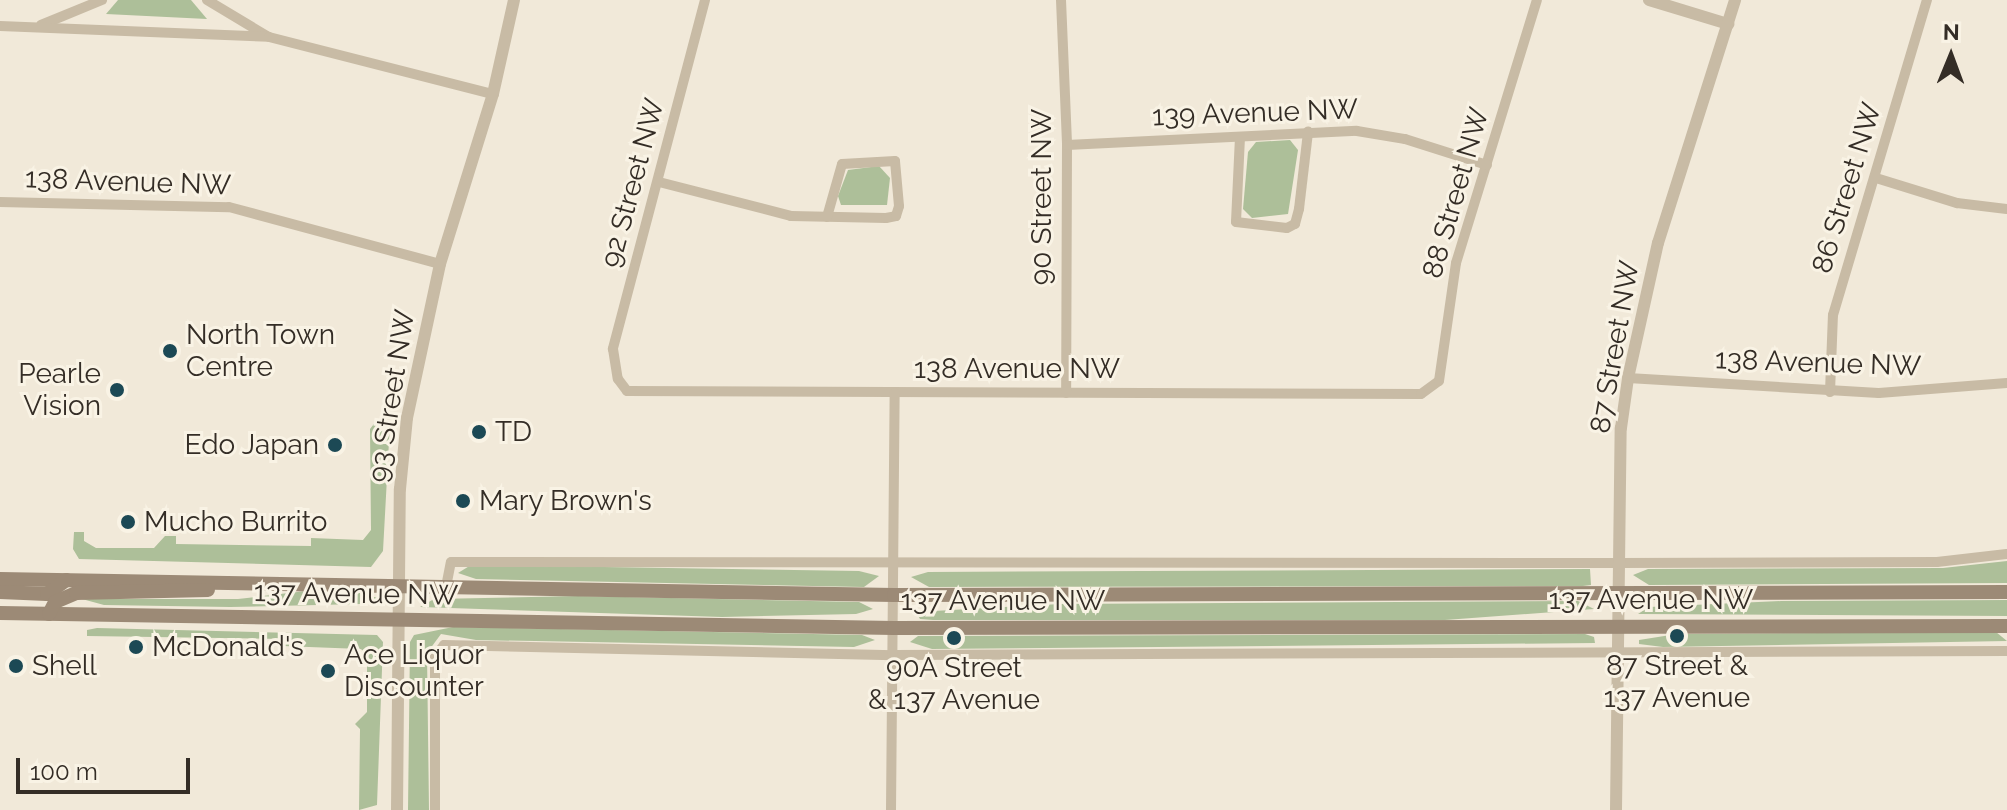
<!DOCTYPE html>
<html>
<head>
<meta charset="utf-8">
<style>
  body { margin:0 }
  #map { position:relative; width:2007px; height:810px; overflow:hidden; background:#f1e9d9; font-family:Raleway,sans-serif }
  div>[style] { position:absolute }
  .green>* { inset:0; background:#adbf99 }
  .minor>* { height:10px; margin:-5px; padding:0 5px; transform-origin:5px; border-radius:5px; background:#c8bba5 }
  .tertiary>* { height:12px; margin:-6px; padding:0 6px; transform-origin:6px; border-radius:6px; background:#c8bba5 }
  .secondary>* { height:14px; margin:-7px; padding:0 7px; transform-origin:7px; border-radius:7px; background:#9c8a76 }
  .dots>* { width:22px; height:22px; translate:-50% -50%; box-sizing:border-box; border:4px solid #f9f3e5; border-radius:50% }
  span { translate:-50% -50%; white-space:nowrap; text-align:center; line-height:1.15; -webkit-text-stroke:6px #f9f3e5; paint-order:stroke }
  .street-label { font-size:28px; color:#342d26 }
  .poi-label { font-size:28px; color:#342d26 }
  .left { translate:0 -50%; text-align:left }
  .right { translate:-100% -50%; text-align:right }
  .north { position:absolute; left:1911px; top:16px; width:80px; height:80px; -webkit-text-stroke:6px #f9f3e5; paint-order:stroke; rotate:1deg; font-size:22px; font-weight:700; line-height:32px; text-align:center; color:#342d26 }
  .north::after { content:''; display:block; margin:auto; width:28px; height:36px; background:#342d26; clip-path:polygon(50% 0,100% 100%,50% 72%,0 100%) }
  .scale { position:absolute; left:16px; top:758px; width:174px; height:36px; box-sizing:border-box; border:4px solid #342d26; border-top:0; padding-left:10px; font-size:24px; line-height:28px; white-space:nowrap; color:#342d26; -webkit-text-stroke:6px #f9f3e5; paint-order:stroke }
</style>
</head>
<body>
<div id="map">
  <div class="green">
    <div style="clip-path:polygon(118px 0,191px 0,207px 19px,106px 14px)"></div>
    <div style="clip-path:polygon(1290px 140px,1298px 150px,1288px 214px,1252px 218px,1243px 209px,1248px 152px,1256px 142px)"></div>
    <div style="clip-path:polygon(879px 166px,890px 178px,887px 205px,841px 205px,838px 196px,848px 170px)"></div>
    <div style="clip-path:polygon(377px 420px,390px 423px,383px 551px,371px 567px,79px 559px,73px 549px,74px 532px,84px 532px,84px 541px,96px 548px,154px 548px,165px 536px,176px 536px,176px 544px,311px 546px,311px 538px,363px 540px,371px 530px,370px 429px)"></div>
    <div style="clip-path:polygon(2007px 561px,2007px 583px,1649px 585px,1633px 575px,1648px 569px,1943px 568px)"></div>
    <div style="clip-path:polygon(471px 565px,859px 571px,879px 576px,864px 587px,476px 579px,458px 573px)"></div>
    <div style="clip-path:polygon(1590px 569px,1591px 585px,1583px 586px,929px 587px,911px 577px,928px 572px)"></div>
    <div style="clip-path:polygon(306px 591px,364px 593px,377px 598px,360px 604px,230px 607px,104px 605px,82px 599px,238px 599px)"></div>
    <div style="clip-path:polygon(578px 596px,859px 602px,873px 609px,856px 614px,722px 617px,420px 607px,434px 599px)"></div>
    <div style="clip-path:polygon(2007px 600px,2007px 616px,1638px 614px,1649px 607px,1781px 601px)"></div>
    <div style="clip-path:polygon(1578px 601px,1594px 609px,1445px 620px,933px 620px,920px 619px,916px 612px,1060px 604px)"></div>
    <div style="clip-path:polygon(453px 627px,862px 635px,875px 640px,854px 647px,476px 640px,441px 634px,427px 653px,429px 810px,408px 810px,410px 642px,414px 635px)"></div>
    <div style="clip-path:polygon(97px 628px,377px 635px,383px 642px,377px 805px,359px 810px,360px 729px,355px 724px,367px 712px,367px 655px,361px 649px,283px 646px,283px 639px,87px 636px,87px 630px)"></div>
    <div style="clip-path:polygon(1996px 632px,2007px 641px,1663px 647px,1639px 644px,1639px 640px,1677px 634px)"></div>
    <div style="clip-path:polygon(1585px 634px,1594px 637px,1595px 643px,932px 649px,910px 642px,918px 636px)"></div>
  </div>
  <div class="minor">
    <div style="left:207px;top:0;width:70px;rotate:31deg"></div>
    <div style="left:705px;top:0;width:361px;rotate:104.8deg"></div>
    <div style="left:613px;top:349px;width:30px;rotate:81deg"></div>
    <div style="left:618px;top:379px;width:15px;rotate:53deg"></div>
    <div style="left:627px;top:391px;width:794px;rotate:0.22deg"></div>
    <div style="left:1421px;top:394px;width:22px;rotate:-36deg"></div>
    <div style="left:1439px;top:381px;width:119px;rotate:-81.8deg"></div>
    <div style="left:1456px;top:263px;width:275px;rotate:-72.9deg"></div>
    <div style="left:1061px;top:0;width:145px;rotate:87.6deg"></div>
    <div style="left:1067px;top:145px;width:248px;rotate:90.2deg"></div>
    <div style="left:41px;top:25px;width:66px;rotate:-22.3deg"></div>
    <div style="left:0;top:26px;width:269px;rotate:2.3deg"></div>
    <div style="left:269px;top:37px;width:231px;rotate:14.3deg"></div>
    <div style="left:1240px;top:137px;width:85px;rotate:92.7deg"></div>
    <div style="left:1236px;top:222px;width:51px;rotate:6.7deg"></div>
    <div style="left:1287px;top:228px;width:9px;rotate:-27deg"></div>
    <div style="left:1295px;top:224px;width:16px;rotate:-75deg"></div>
    <div style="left:1299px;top:209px;width:78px;rotate:-83.3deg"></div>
    <div style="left:1067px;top:145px;width:290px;rotate:-2.8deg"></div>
    <div style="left:1357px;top:131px;width:49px;rotate:9.5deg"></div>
    <div style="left:1405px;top:139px;width:86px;rotate:17.6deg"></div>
    <div style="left:1876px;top:178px;width:85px;rotate:17.2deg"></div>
    <div style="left:1957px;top:203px;width:50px;rotate:6.8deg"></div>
    <div style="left:659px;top:182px;width:136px;rotate:14.4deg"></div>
    <div style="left:791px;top:216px;width:95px;rotate:1.2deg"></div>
    <div style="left:886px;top:218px;width:10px;rotate:-11deg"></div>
    <div style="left:896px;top:216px;width:10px;rotate:-73deg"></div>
    <div style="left:899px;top:206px;width:45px;rotate:-95.1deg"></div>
    <div style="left:895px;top:161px;width:53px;rotate:176.8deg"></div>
    <div style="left:842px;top:164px;width:55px;rotate:105.8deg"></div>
    <div style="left:0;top:202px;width:229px;rotate:1.3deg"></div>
    <div style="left:229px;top:207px;width:219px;rotate:15.1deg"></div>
    <div style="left:1628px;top:378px;width:251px;rotate:3.4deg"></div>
    <div style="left:1879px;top:393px;width:128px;rotate:-4.5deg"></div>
    <div style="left:1830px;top:392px;width:77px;rotate:-87.8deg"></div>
    <div style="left:1833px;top:315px;width:329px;rotate:-73.4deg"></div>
    <div style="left:446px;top:587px;width:25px;rotate:-79deg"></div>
    <div style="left:451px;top:562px;width:1168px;rotate:0.05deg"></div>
    <div style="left:1619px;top:563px;width:318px;rotate:-0.2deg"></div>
    <div style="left:1937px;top:562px;width:70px;rotate:-6.5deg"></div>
    <div style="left:435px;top:810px;width:153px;rotate:-90deg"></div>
    <div style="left:435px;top:657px;width:15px;rotate:-53deg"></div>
    <div style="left:444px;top:645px;width:450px;rotate:1.3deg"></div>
    <div style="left:894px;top:655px;width:1113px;rotate:-0.21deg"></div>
    <div style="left:891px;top:810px;width:417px;rotate:-89.5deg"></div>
  </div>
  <div class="tertiary">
    <div style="left:1649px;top:0;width:83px;rotate:16.9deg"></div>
    <div style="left:397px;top:810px;width:321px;rotate:-89.5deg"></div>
    <div style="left:400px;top:489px;width:71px;rotate:-84.4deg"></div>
    <div style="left:407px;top:418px;width:157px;rotate:-77.9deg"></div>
    <div style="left:440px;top:264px;width:178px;rotate:-72.7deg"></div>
    <div style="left:493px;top:94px;width:96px;rotate:-77.4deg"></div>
    <div style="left:1616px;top:810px;width:382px;rotate:-89.3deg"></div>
    <div style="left:1621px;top:428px;width:50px;rotate:-82deg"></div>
    <div style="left:1628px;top:378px;width:138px;rotate:-77.5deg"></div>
    <div style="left:1658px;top:243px;width:255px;rotate:-72.4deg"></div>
  </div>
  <div class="secondary">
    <div style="left:0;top:579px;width:894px;rotate:1.03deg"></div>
    <div style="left:894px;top:595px;width:1113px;rotate:-0.15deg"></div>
    <div style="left:0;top:592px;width:47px;rotate:2.4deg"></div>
    <div style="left:47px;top:594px;width:24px;rotate:-36deg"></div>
    <div style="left:0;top:613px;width:894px;rotate:0.96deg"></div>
    <div style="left:894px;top:628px;width:1113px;rotate:-0.1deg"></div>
    <div style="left:49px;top:614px;width:13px;rotate:-63deg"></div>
    <div style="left:55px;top:602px;width:23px;rotate:-23deg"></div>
    <div style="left:76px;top:593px;width:132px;rotate:-1.3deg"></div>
  </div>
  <div class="dots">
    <div style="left:170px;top:351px;background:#1c4955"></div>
    <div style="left:117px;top:390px;background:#1c4955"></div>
    <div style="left:479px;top:432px;background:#1c4955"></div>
    <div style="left:335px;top:445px;background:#1c4955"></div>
    <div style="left:463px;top:501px;background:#1c4955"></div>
    <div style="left:128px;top:522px;background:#1c4955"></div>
    <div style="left:1677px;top:636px;background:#1c4955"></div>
    <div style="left:954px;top:638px;background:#1c4955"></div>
    <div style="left:136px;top:647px;background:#1c4955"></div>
    <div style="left:16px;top:666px;background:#1c4955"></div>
    <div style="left:328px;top:671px;background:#1c4955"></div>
  </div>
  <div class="street-label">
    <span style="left:1255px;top:113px;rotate:-2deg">139 Avenue NW</span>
    <span style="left:128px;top:182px;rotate:2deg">138 Avenue NW</span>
    <span style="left:633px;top:183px;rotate:-75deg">92 Street NW</span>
    <span style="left:1847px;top:188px;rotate:-73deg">86 Street NW</span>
    <span style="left:1456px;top:193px;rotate:-74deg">88 Street NW</span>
    <span style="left:1042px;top:197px;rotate:-90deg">90 Street NW</span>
    <span style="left:1615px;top:347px;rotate:-80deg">87 Street NW</span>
    <span style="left:1818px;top:363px;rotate:2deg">138 Avenue NW</span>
    <span style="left:1017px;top:369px">138 Avenue NW</span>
    <span style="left:392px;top:396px;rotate:-81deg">93 Street NW</span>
    <span style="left:356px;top:594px;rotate:1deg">137 Avenue NW</span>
    <span style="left:1651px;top:600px">137 Avenue NW</span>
    <span style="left:1003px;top:601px">137 Avenue NW</span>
  </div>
  <div class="poi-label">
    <span class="left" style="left:186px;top:351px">North Town<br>Centre</span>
    <span class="right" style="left:101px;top:390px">Pearle<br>Vision</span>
    <span class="left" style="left:495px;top:432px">TD</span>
    <span class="right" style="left:319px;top:445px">Edo Japan</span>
    <span class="left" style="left:479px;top:501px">Mary Brown's</span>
    <span class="left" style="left:144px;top:522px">Mucho Burrito</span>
    <span class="left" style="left:152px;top:647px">McDonald's</span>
    <span class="left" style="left:344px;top:671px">Ace Liquor<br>Discounter</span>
    <span class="left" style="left:32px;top:666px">Shell</span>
    <span style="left:1677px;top:682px">87 Street &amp;<br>137 Avenue</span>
    <span style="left:954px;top:684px">90A Street<br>&amp; 137 Avenue</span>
  </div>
  <div class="north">N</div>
  <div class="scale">100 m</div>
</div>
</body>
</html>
